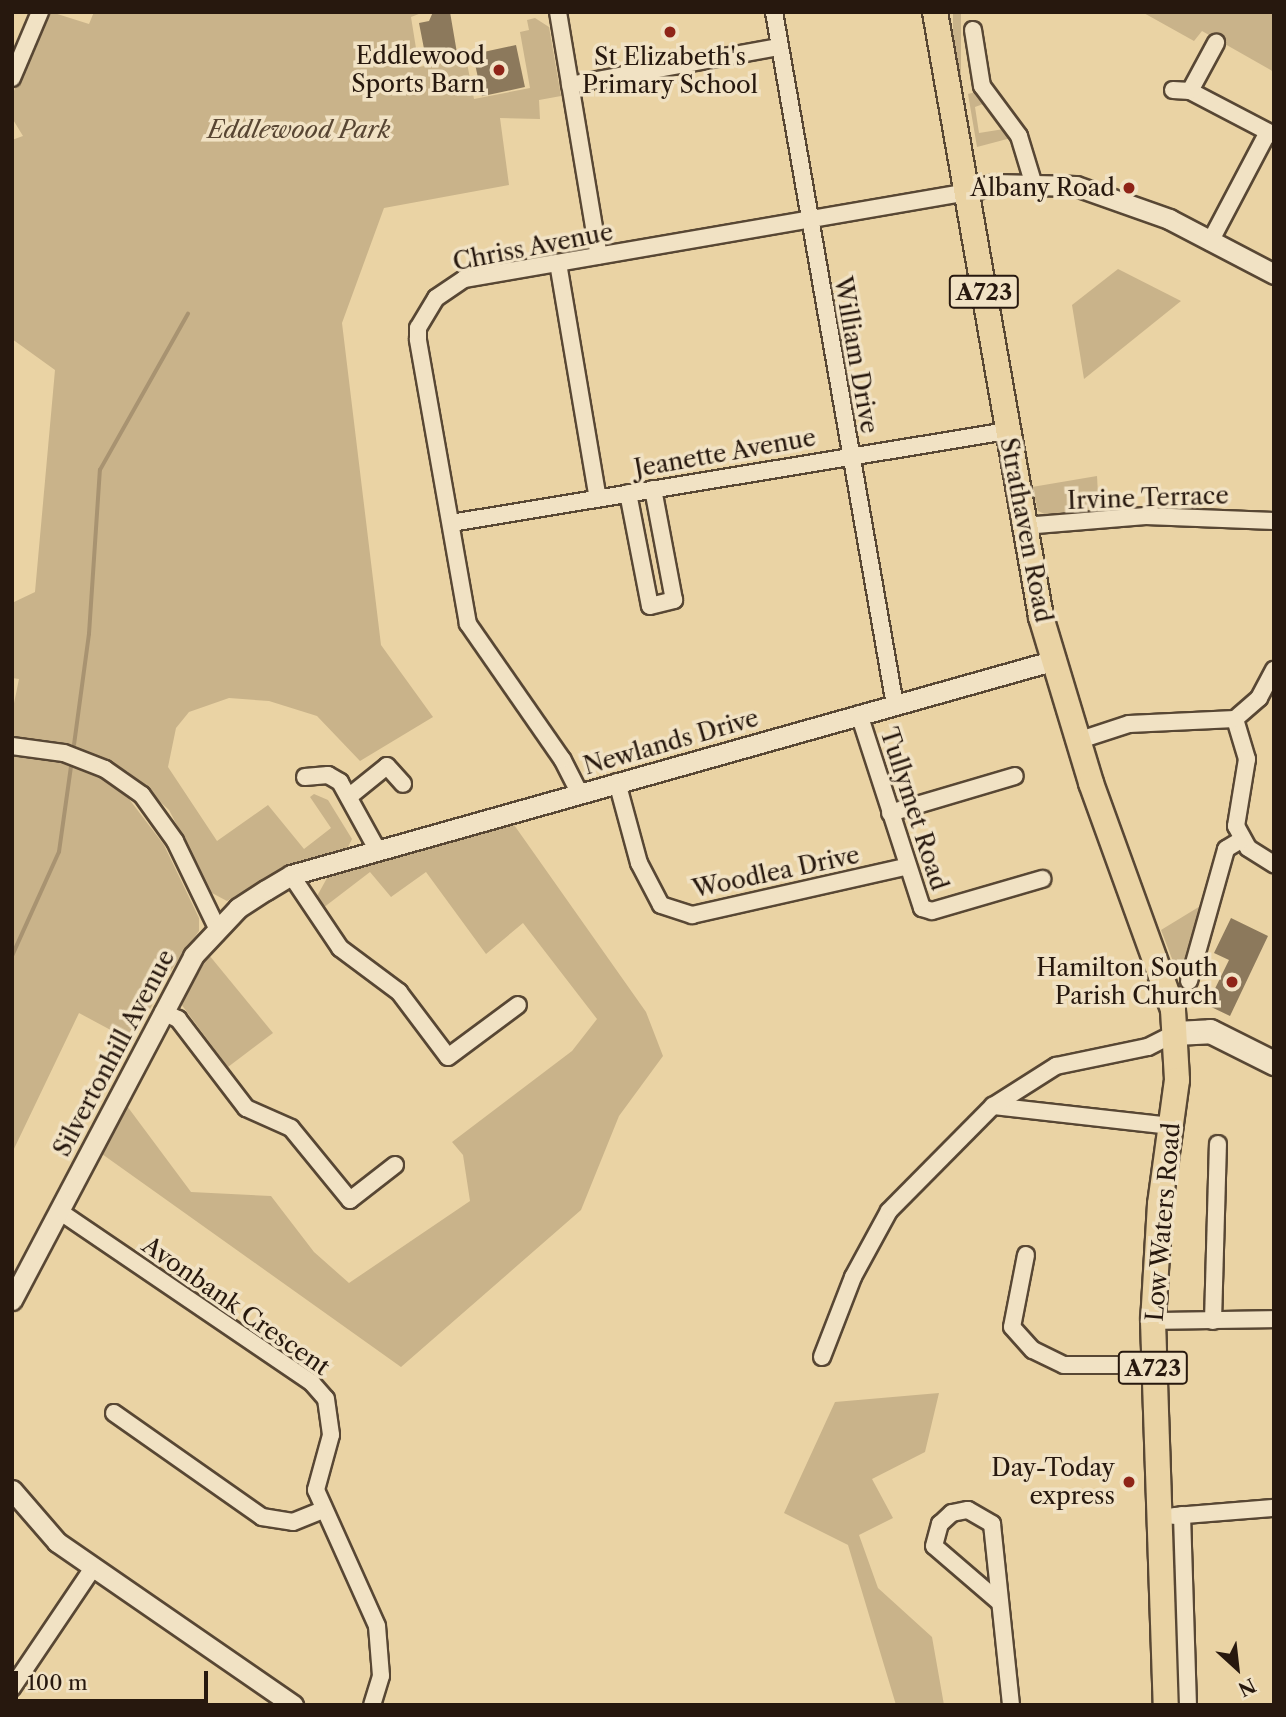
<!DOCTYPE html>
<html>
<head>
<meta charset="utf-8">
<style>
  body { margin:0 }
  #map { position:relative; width:1286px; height:1717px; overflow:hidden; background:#ead3a4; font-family:"Libre Caslon Text",serif }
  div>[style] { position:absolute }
  .green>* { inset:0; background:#c9b38a; transform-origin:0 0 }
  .stream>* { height:3.5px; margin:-1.75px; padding:0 1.75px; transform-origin:1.75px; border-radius:1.75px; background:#a89371 }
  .building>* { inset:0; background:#8c795c; transform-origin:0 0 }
  .roads { filter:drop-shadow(2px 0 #584734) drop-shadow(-2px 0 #584734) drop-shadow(0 2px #584734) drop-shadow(0 -2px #584734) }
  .minor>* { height:16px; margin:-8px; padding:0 8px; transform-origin:8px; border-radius:8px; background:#f1e2c4 }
  .tertiary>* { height:19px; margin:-9.5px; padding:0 9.5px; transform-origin:9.5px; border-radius:9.5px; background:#f1e2c4 }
  .secondary>* { height:23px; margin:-11.5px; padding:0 11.5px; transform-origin:11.5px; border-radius:11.5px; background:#f1e2c4 }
  .primary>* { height:24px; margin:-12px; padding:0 12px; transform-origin:12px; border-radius:12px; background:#ead3a4 }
  .dots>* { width:19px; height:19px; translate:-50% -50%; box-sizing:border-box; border:4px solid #f1e2c4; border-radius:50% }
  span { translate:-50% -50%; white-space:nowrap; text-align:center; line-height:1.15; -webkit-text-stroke:7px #f1e2c4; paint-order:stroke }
  .shield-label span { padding:2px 5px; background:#f1e2c4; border:2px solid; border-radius:5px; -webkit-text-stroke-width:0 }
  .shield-label { font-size:23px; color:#27180e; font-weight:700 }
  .poi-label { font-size:24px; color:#27180e }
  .right { translate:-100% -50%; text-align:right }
  .park-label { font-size:24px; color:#584633; font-style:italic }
  .street-label { font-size:24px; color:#27180e }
  .frame { position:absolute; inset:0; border:14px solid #27180e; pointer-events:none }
  .north { position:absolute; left:1202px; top:1633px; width:70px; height:70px; -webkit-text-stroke:5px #f1e2c4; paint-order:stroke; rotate:153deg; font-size:19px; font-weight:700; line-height:28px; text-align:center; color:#27180e }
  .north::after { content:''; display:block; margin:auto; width:24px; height:32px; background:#27180e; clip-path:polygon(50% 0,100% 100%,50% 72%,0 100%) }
  .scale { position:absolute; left:14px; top:1671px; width:194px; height:32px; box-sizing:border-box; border:4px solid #27180e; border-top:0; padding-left:9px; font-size:21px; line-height:24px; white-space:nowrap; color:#27180e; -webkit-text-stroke:5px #f1e2c4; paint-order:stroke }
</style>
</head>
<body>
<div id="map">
  <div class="green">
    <div style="clip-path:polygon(51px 12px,89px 24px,94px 12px,424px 12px,411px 17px,419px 67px,466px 58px,474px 99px,530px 88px,520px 32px,529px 30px,527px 20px,535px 18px,549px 27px,561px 96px,539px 100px,540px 119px,500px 118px,509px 185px,384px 208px,342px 323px,381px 645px,433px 717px,360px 761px,317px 716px,269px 701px,229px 698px,189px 712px,176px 728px,168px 767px,217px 841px,268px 805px,304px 849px,331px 828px,310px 797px,314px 794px,328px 800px,352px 839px,347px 849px,284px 869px,227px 901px,212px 893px,169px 810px,127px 771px,126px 795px,164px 845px,199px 918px,199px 931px,167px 976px,133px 1042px,79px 1013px,12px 1153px,12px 713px,19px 679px,12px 678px,12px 603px,35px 592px,55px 370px,12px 339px,12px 140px,23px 136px,12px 118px,12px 95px)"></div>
    <div style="left:953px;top:12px;width:8px;height:78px"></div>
    <div style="clip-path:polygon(1142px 12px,1274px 12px,1274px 72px,1202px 31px,1194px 41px)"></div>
    <div style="clip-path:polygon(976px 92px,983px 104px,975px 107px,979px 133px,1004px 129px,1011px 138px,977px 147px,968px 94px)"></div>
    <div style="clip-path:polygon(1118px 269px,1181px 301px,1084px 379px,1072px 305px)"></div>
    <div style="clip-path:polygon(1097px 476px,1099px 511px,1047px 515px,1038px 511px,1032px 487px)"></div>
    <div style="clip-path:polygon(512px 822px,646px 1012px,663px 1056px,619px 1116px,581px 1210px,401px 1367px,102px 1154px,127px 1106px,191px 1192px,271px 1196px,314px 1252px,349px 1283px,470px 1201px,463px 1155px,452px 1142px,572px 1051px,597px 1019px,523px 923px,486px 954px,426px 872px,391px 897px,370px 872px,323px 908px,316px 898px,327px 878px)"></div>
    <div style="clip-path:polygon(1202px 905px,1183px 976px,1189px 1003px,1161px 930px)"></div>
    <div style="clip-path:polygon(209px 955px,273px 1033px,228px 1067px,181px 1004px)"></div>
    <div style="clip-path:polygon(939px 1393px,925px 1452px,872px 1479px,893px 1518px,859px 1535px,878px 1588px,932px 1637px,944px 1705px,896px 1705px,848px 1545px,784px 1513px,835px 1402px)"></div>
  </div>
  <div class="stream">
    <div style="left:74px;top:745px;width:112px;rotate:-82.3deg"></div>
    <div style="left:89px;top:634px;width:164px;rotate:-86.2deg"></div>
    <div style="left:100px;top:470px;width:179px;rotate:-60.6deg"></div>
    <div style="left:12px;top:956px;width:114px;rotate:-65.7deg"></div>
    <div style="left:59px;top:852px;width:86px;rotate:-82deg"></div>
  </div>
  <div class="building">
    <div style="clip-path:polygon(433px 12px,450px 12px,457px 53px,426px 59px,419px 23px,429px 21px)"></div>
    <div style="left:516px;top:45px;width:43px;height:44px;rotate:78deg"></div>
    <div style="clip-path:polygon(1231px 918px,1268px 936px,1230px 1016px,1207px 1005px,1229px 960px,1214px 953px)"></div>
  </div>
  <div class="roads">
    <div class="minor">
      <div style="left:558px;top:12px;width:247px;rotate:80.5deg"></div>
      <div style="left:774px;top:12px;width:703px;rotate:80.1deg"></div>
      <div style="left:973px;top:30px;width:57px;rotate:80.9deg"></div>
      <div style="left:982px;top:86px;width:62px;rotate:53.5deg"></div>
      <div style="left:1019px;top:136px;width:48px;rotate:73.1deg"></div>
      <div style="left:12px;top:78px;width:72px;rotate:-67deg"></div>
      <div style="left:570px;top:85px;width:213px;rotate:-10.3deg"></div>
      <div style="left:1173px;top:90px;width:17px;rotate:3deg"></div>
      <div style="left:1190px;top:91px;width:95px;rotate:27.6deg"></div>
      <div style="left:1190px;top:91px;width:55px;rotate:-61.6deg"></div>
      <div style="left:1210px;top:242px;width:124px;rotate:-62.2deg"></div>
      <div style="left:558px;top:263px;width:239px;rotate:80.4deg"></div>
      <div style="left:628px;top:493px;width:115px;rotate:79deg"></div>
      <div style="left:650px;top:606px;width:25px;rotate:-14deg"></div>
      <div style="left:674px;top:600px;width:113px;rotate:-100.7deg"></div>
      <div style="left:451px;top:523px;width:564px;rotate:-9.4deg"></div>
      <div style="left:1024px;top:526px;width:122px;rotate:-4.7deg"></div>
      <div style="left:1146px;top:516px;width:128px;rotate:2.2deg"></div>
      <div style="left:859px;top:714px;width:204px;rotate:72deg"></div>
      <div style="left:922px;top:908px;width:10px;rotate:17deg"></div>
      <div style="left:932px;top:911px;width:115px;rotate:-16.2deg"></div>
      <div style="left:1235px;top:719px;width:42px;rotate:73.3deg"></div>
      <div style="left:1247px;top:759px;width:68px;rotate:99.3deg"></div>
      <div style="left:1236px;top:826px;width:25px;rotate:61deg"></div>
      <div style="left:1248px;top:848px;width:31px;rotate:32deg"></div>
      <div style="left:1077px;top:741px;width:55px;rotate:-18.1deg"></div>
      <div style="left:1129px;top:724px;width:106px;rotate:-2.7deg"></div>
      <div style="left:1235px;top:719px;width:32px;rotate:-41deg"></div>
      <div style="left:1259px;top:698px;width:32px;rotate:-62deg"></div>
      <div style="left:12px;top:746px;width:52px;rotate:7.7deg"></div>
      <div style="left:64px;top:753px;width:44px;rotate:21.3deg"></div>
      <div style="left:105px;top:769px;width:45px;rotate:35.1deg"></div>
      <div style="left:142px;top:795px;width:57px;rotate:54.3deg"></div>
      <div style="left:175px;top:841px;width:97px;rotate:64.2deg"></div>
      <div style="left:305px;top:777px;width:23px;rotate:-5deg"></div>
      <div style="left:328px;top:775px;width:14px;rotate:30deg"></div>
      <div style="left:340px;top:782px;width:79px;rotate:61.2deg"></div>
      <div style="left:617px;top:782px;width:84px;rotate:74.8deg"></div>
      <div style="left:639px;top:863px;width:47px;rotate:62.4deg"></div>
      <div style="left:661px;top:905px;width:33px;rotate:18deg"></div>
      <div style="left:692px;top:915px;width:218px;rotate:-12.7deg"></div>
      <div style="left:580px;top:794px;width:39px;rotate:-117deg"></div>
      <div style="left:562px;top:759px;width:165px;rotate:-124.8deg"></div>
      <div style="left:468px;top:624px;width:289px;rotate:-100deg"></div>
      <div style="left:418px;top:339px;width:11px;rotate:-90deg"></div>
      <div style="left:418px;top:328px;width:35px;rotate:-59deg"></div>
      <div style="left:436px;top:298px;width:34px;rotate:-34deg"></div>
      <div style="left:464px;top:279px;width:511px;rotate:-9.79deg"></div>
      <div style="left:351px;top:795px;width:46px;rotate:-38.9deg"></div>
      <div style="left:387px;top:766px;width:24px;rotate:48deg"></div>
      <div style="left:890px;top:813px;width:130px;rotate:-16.5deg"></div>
      <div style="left:291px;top:875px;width:88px;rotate:56.1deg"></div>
      <div style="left:340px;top:948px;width:74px;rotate:36.7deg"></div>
      <div style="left:399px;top:992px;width:81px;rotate:53deg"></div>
      <div style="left:448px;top:1057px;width:87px;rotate:-36.6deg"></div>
      <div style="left:1189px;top:981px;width:137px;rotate:-74.3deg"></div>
      <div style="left:1226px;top:849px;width:17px;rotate:-31deg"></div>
      <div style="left:163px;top:1012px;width:17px;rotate:25deg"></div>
      <div style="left:178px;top:1019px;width:112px;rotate:52.6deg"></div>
      <div style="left:246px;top:1108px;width:49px;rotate:24deg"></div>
      <div style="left:291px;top:1128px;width:93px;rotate:50.7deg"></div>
      <div style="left:350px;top:1200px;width:57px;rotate:-37.9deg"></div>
      <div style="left:993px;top:1106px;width:180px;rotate:6.4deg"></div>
      <div style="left:59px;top:1211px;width:306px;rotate:34.2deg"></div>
      <div style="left:312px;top:1383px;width:21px;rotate:49deg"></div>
      <div style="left:326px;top:1399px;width:36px;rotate:82deg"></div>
      <div style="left:331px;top:1435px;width:57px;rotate:105.3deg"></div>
      <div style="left:316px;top:1490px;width:149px;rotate:65.8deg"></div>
      <div style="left:377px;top:1626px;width:50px;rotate:85.4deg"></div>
      <div style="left:381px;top:1676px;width:30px;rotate:107deg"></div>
      <div style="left:1026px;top:1255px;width:73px;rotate:101deg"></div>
      <div style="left:1012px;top:1327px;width:31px;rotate:48deg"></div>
      <div style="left:1033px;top:1350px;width:34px;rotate:26deg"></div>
      <div style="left:1064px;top:1365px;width:89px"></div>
      <div style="left:1153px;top:1321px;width:121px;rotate:-0.9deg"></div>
      <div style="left:1213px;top:1321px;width:177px;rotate:-88.4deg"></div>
      <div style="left:822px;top:1357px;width:86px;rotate:-68.8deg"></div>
      <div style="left:853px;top:1277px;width:75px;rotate:-61.4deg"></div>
      <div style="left:889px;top:1211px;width:148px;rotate:-45.3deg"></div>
      <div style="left:993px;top:1106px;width:75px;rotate:-32.4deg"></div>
      <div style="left:1056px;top:1066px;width:94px;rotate:-11.7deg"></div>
      <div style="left:1148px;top:1047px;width:30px;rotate:-27deg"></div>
      <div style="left:114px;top:1413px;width:181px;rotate:35.1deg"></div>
      <div style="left:262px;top:1517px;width:31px;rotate:9deg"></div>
      <div style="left:293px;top:1522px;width:32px;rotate:-22deg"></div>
      <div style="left:1182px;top:1515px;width:190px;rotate:88.2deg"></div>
      <div style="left:1174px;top:1516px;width:100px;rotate:-4.6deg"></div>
      <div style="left:998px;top:1601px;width:84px;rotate:-139.3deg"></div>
      <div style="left:934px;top:1546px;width:23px;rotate:-75deg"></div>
      <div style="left:940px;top:1524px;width:16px;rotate:-43deg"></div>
      <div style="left:952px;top:1513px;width:16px;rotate:-11deg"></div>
      <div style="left:968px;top:1510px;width:28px;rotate:30deg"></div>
      <div style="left:992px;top:1524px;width:182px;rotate:84deg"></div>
      <div style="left:12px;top:1688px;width:145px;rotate:-56deg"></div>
    </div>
    <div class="tertiary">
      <div style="left:968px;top:192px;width:27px;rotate:-17deg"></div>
      <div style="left:994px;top:184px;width:82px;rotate:1.4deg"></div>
      <div style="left:1076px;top:186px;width:99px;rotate:19.5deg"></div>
      <div style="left:1169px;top:219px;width:119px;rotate:27.6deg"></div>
      <div style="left:12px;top:1300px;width:389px;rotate:-62.2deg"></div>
      <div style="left:193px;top:956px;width:66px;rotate:-46.8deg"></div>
      <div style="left:238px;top:908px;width:33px;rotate:-33deg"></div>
      <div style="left:266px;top:890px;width:29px;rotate:-31deg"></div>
      <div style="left:291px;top:875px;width:791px;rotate:-15.71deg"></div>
      <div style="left:12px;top:1490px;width:69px;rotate:49.1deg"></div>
      <div style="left:57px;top:1542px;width:287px;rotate:34.6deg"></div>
    </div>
    <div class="secondary">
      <div style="left:1175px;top:1033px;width:35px;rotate:-3deg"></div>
      <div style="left:1210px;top:1031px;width:72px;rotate:26.6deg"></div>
    </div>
    <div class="primary">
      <div style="left:935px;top:12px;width:614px;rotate:80.06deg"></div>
      <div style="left:1041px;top:617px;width:173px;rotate:73.2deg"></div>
      <div style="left:1091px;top:783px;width:241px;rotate:70.1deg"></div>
      <div style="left:1173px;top:1010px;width:70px;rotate:86.7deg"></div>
      <div style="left:1177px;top:1080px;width:125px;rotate:97.8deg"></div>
      <div style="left:1160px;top:1204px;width:117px;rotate:93.4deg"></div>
      <div style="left:1153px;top:1321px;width:384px;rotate:88.1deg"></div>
    </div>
  </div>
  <div class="dots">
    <div style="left:670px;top:32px;background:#8f2418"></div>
    <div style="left:499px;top:70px;background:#8f2418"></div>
    <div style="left:1129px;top:188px;background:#8f2418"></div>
    <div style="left:1232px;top:982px;background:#8f2418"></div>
    <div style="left:1129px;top:1482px;background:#8f2418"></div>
  </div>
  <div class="shield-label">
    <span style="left:984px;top:292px">A723</span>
    <span style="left:1153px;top:1368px">A723</span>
  </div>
  <div class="poi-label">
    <span class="right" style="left:485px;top:70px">Eddlewood<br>Sports Barn</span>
    <span style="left:670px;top:71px">St Elizabeth's<br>Primary School</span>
    <span class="right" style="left:1115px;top:188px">Albany Road</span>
    <span class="right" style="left:1218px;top:982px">Hamilton South<br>Parish Church</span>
    <span class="right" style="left:1115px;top:1482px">Day-Today<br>express</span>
  </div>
  <div class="park-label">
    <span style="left:299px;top:130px">Eddlewood Park</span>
  </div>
  <div class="street-label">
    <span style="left:533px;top:247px;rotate:-11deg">Chriss Avenue</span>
    <span style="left:856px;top:355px;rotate:80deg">William Drive</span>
    <span style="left:725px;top:453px;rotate:-10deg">Jeanette Avenue</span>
    <span style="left:1148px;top:498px;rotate:-2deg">Irvine Terrace</span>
    <span style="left:1026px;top:530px;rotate:79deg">Strathaven Road</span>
    <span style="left:671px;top:742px;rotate:-16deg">Newlands Drive</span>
    <span style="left:914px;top:809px;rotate:72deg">Tullymet Road</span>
    <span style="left:776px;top:872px;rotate:-12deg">Woodlea Drive</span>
    <span style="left:114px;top:1053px;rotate:-62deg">Silvertonhill Avenue</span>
    <span style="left:1163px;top:1222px;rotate:-85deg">Low Waters Road</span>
    <span style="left:236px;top:1306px;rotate:35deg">Avonbank Crescent</span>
  </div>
  <div class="frame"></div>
  <div class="north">N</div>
  <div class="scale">100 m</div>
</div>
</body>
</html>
